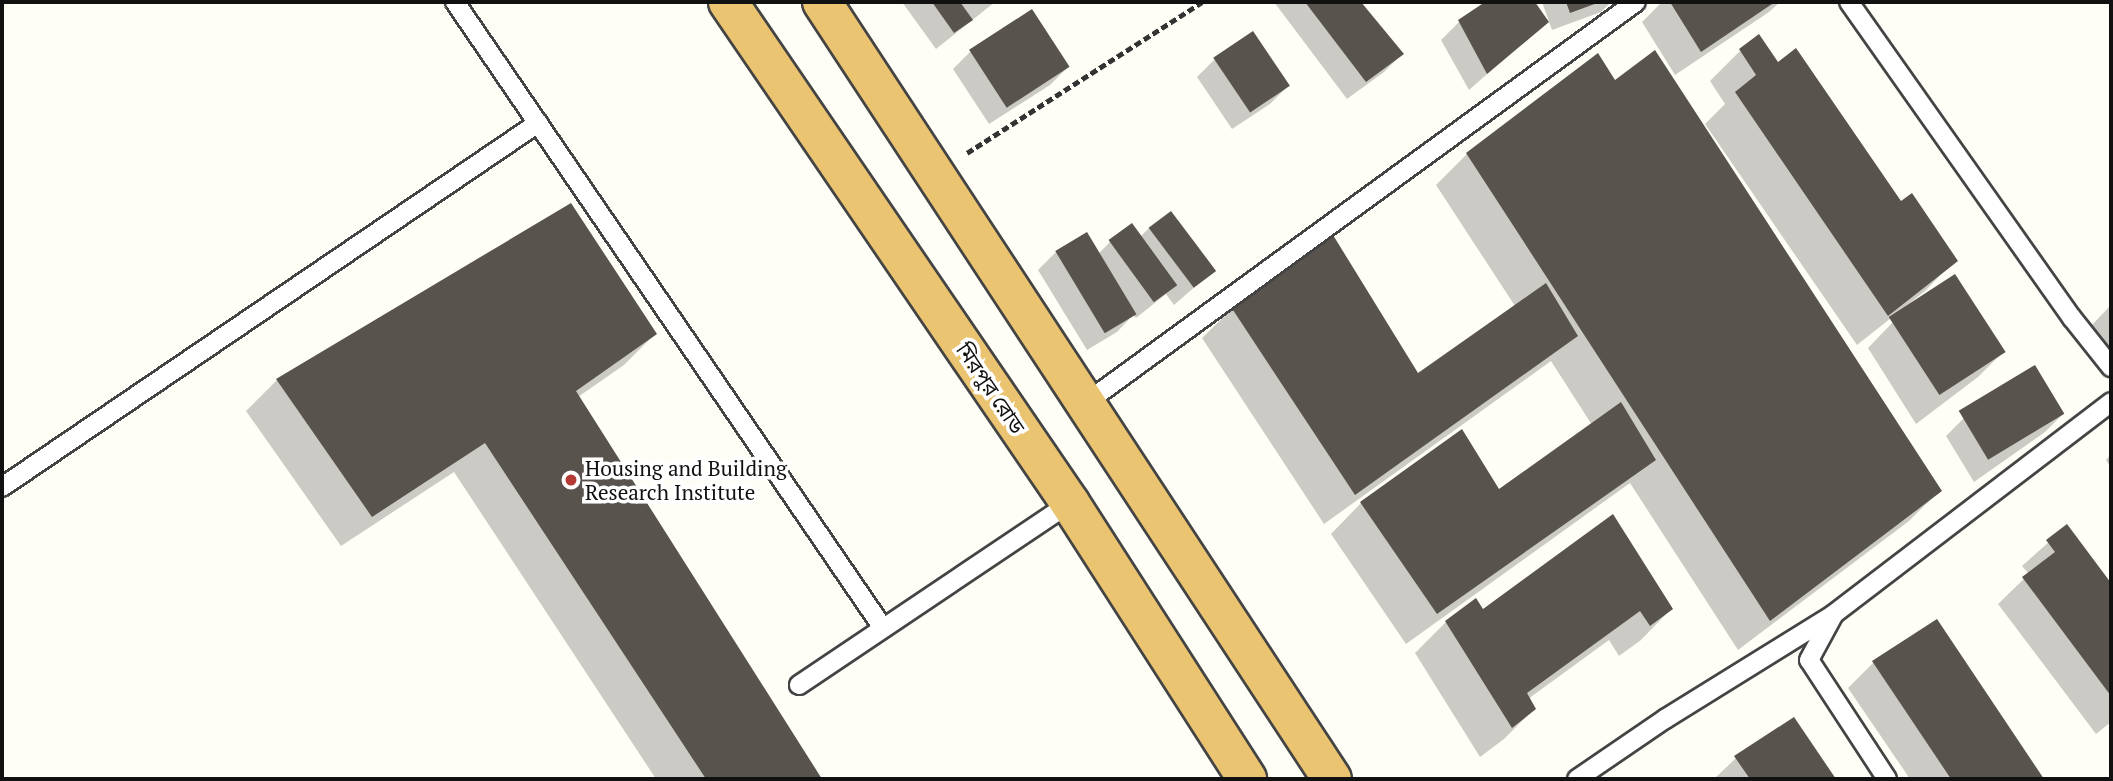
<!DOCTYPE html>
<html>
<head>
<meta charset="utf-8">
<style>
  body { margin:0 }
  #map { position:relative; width:2113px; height:781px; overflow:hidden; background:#fefdf6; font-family:"PT Serif","Noto Sans Bengali",serif }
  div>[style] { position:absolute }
  .shadow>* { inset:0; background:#0003 }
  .building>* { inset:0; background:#59534e; transform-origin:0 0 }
  .path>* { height:4.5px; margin-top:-2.25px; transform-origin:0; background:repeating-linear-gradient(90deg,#333 0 7px,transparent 0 10.5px) }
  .roads { filter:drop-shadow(2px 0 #444) drop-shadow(-2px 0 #444) drop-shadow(0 2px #444) drop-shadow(0 -2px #444) }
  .service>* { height:18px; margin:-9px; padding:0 9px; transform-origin:9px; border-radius:9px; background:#fff }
  .trunk>* { height:38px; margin:-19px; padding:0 19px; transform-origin:19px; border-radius:19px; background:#eac471 }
  .dots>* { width:19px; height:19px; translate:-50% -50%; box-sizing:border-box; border:4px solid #fff; border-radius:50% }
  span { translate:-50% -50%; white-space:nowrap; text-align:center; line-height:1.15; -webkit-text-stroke:7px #fff; paint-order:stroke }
  .street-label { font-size:21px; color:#111 }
  .poi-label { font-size:21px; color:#111 }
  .left { translate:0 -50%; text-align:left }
  .frame { position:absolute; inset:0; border:4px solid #111; pointer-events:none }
</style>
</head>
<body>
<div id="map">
  <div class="shadow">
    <div style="clip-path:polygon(902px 2px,995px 2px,936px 49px)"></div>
    <div style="clip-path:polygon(1274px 2px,1359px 2px,1402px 54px,1384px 72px,1347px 99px)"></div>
    <div style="clip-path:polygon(1489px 2px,1533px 2px,1546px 22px,1469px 90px,1441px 40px,1459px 22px)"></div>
    <div style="clip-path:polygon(1542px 2px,1611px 2px,1601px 12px,1552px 30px)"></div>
    <div style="clip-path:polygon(1662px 2px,1780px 2px,1769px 12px,1675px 75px,1642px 22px)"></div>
    <div style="clip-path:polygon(971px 51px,1068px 67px,1050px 85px,989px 124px,953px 69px)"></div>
    <div style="clip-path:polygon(1740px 51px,1778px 65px,1901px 204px,1955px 260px,1925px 291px,1857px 345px,1705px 124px,1725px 104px,1710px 81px)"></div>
    <div style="clip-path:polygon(1214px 60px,1288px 86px,1270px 104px,1232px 129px,1197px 77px)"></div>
    <div style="clip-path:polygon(1615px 83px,1939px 491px,1909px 521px,1738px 650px,1630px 483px,1406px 644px,1331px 534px,1361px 503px,1499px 492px,1592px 425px,1551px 361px,1324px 524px,1202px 338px,1233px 308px,1417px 376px,1515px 306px,1436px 185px,1467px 154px)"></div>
    <div style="clip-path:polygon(570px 205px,655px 334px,624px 365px,578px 397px,820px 779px,656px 779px,454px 472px,341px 546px,246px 411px,277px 380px)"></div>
    <div style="clip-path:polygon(1149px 228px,1213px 271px,1174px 305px,1166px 294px,1136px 318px,1133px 315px,1117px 332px,1087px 350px,1038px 270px,1056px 252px,1098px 254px,1110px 242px,1140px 237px)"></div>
    <div style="clip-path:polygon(1954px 277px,2003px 352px,1978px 377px,1916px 424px,1868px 348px,1893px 322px)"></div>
    <div style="clip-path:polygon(2111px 305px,2111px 361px,2091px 326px)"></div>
    <div style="clip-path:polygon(2063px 414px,2045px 432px,1974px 482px,1946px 436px,1964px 418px)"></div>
    <div style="clip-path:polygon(2111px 454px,2111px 468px,2106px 460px)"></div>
    <div style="clip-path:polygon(2067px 526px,2111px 586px,2111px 722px,2096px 734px,1998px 604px,2029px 574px,2022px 566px)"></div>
    <div style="clip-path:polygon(1476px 601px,1482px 611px,1671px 609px,1641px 640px,1619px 656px,1609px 640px,1528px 699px,1534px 709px,1504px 739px,1480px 757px,1415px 653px,1446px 622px)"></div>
    <div style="clip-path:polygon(1936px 621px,2042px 779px,1910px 779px,1848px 688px,1873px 663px)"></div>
    <div style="clip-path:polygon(1793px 719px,1834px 779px,1714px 779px,1736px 758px)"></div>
  </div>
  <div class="building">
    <div style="clip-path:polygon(932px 2px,960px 2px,973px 20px,954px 33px)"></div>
    <div style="clip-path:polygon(1305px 2px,1361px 2px,1404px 54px,1366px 82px)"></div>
    <div style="clip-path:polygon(1485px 2px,1535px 2px,1549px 22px,1487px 74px,1458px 20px)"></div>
    <div style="clip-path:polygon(1566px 2px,1600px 2px,1570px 13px)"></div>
    <div style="clip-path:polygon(1670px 2px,1775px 2px,1701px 52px)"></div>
    <div style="left:1032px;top:9px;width:69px;height:75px;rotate:57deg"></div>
    <div style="left:1253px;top:31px;width:66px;height:48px;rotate:56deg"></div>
    <div style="clip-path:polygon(1759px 34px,1778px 62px,1796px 48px,1901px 201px,1912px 193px,1958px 261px,1888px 316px,1735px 92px,1756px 75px,1739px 49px)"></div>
    <div style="clip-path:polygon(1655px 50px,1942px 491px,1770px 621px,1466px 153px,1598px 53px,1615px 80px)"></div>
    <div style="clip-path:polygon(571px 203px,657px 334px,576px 391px,822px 779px,706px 779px,485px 443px,372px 517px,276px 379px)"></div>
    <div style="left:1171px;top:211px;width:75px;height:28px;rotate:53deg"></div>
    <div style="left:1132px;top:223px;width:77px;height:29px;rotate:54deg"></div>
    <div style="left:1087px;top:232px;width:96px;height:37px;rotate:59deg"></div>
    <div style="clip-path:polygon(1333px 235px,1418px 373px,1546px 283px,1578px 336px,1355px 495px,1231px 307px)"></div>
    <div style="left:1955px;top:274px;width:93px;height:79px;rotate:57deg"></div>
    <div style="left:2035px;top:365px;width:57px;height:89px;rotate:59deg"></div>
    <div style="clip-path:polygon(1621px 402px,1656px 460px,1437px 614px,1360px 502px,1462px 429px,1499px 489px)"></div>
    <div style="clip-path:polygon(1613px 514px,1673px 609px,1650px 626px,1640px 611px,1527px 693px,1536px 709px,1512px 728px,1445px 621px,1476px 598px,1483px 609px)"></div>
    <div style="clip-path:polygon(2067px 524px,2111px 583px,2111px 696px,2022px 577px,2055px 552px,2046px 540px)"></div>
    <div style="clip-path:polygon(1937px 619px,2044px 779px,1951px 779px,1872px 661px)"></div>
    <div style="clip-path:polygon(1794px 717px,1836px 779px,1750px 779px,1734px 756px)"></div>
  </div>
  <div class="path">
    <div style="left:967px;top:153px;width:279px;rotate:-32.7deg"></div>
  </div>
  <div class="roads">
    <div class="service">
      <div style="left:455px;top:2px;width:758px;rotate:55.64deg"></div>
      <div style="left:1849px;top:2px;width:387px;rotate:54.8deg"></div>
      <div style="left:2072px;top:318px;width:63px;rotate:51.5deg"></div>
      <div style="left:1087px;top:402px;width:679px;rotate:-36.08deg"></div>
      <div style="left:2px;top:487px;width:648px;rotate:-34.18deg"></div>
      <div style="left:799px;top:685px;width:326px;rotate:-33.9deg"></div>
      <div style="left:1577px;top:779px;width:107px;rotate:-34.3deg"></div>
      <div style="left:1665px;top:719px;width:198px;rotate:-31.8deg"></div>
      <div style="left:1887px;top:779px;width:142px;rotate:-123.2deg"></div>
      <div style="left:1809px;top:660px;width:52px;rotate:-61.5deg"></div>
      <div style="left:1834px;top:614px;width:349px;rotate:-37.4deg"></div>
    </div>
    <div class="trunk">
      <div style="left:728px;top:2px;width:607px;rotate:55.68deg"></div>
      <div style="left:1070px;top:503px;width:328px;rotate:57.3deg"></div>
      <div style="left:822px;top:2px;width:929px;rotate:56.72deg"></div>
    </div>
  </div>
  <div class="dots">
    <div style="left:571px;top:480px;background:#b53934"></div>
  </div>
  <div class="street-label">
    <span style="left:991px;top:388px;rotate:56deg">মিরপুর রোড</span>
  </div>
  <div class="poi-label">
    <span class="left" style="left:585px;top:480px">Housing and Building<br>Research Institute</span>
  </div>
  <div class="frame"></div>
</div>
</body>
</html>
